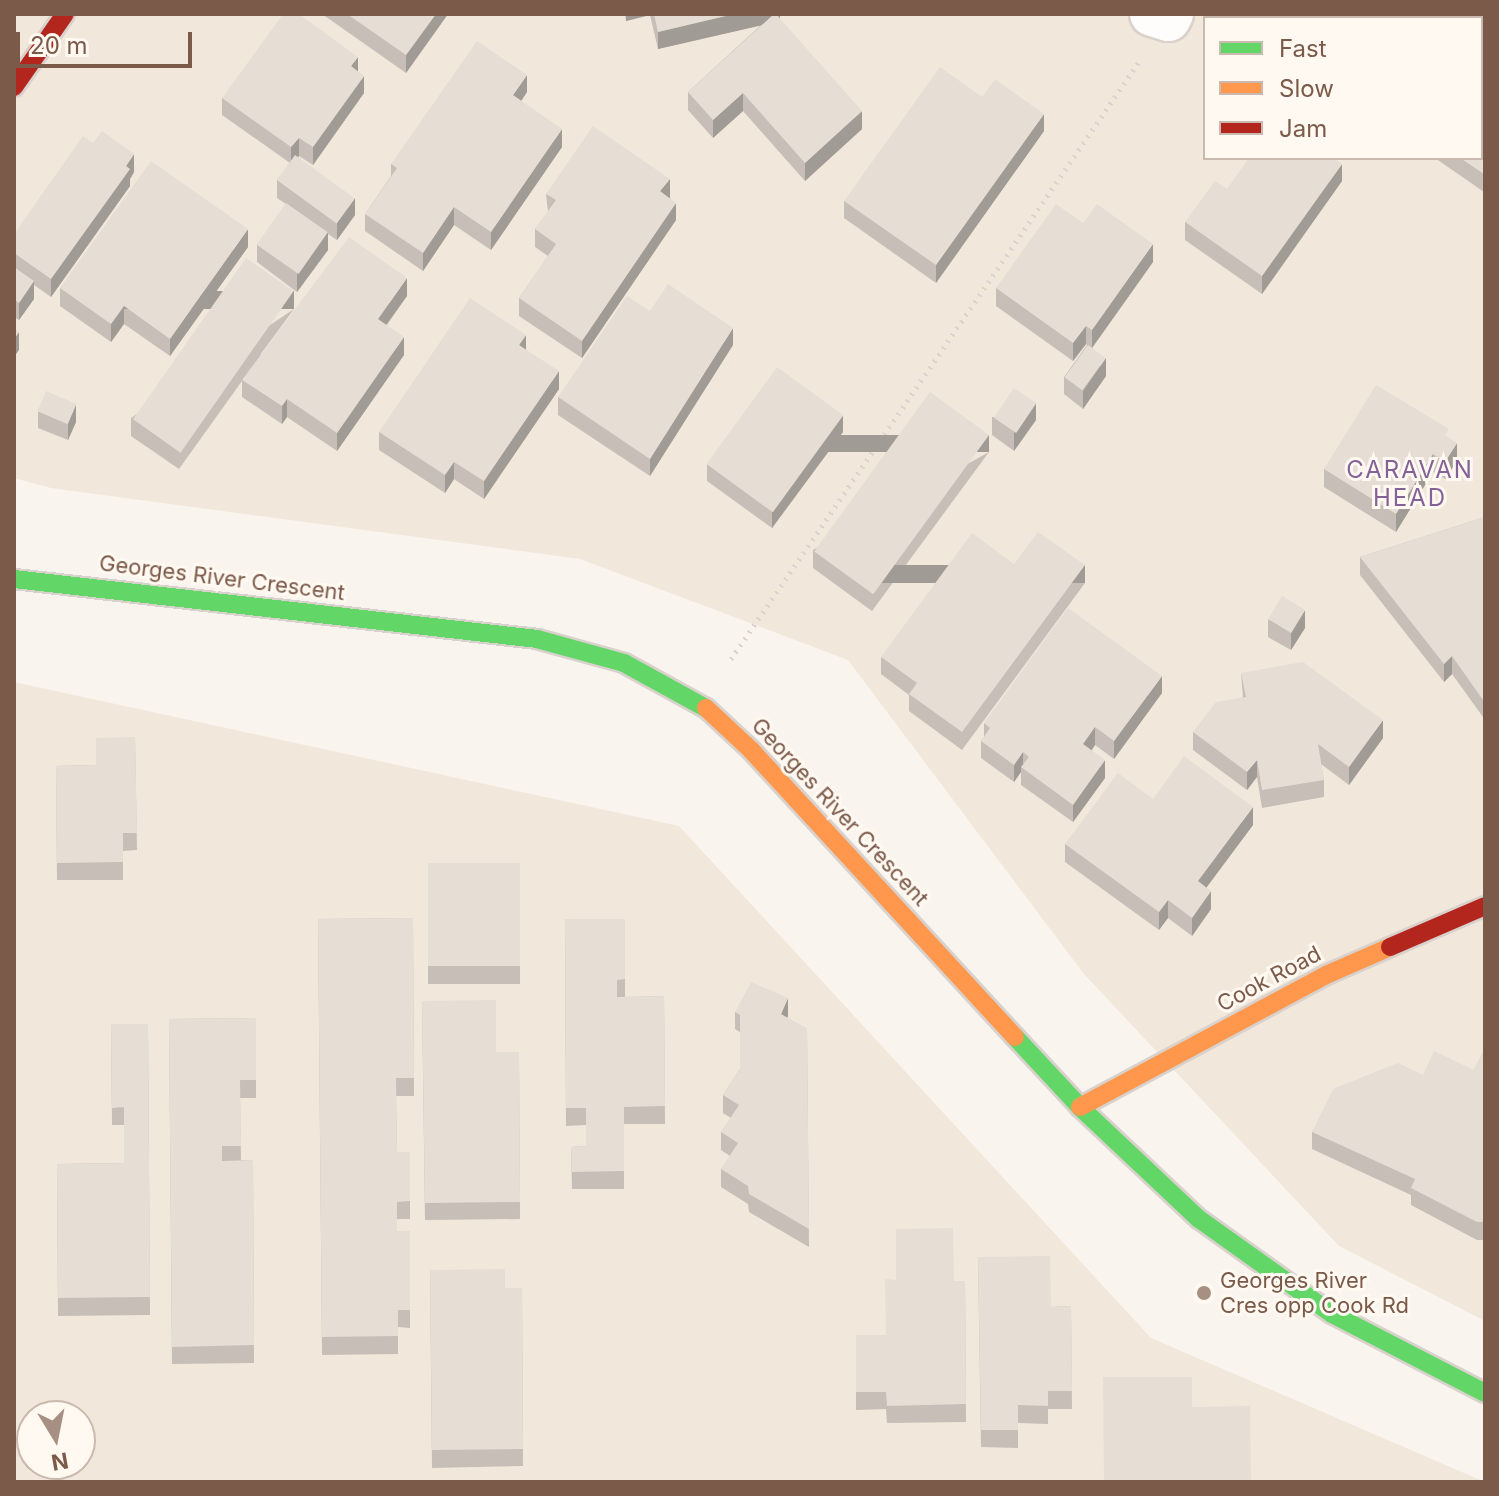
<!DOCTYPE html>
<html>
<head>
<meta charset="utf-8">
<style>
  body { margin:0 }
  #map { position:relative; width:1499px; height:1496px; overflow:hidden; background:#f9f4ee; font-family:Inter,sans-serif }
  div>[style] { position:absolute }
  .residential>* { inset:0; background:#f2e7db }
  .path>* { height:5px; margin-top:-2.5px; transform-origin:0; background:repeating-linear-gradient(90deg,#dcd3ce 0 2px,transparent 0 8px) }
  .roads { filter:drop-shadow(2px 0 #d9d1cc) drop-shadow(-2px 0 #d9d1cc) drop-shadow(0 2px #d9d1cc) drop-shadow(0 -2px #d9d1cc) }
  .street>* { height:44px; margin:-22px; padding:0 22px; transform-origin:22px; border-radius:22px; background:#fefdfc }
  .fast>* { height:18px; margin:-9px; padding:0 9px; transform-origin:9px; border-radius:9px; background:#63d668 }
  .slow>* { height:18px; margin:-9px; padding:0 9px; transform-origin:9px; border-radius:9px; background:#ff974d }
  .jam>* { height:18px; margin:-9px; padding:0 9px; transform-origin:9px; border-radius:9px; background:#b3261e }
  .wall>* { inset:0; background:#c6beb7; transform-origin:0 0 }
  .shaded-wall>* { inset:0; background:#a19b95; transform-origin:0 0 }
  .building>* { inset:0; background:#e6ddd5; transform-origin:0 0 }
  .dots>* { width:22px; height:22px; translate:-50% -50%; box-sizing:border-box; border:4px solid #fff9f1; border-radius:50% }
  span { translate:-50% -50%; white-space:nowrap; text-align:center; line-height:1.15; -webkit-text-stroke:6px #fff9f1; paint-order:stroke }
  .street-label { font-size:22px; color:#7b5a4a }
  .poi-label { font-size:22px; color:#7b5a4a }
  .left { translate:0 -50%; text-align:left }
  .neighbourhood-label { font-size:24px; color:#846297; letter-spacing:2px }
  .frame { position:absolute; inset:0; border:16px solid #7b5a4a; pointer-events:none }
  .legend { position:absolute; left:1203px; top:16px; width:280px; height:144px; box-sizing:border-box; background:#fff9f1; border:2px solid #cab9ae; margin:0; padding:10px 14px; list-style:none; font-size:24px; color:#7b5a4a }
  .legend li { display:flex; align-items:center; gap:16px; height:40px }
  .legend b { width:40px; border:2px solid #cab9ae }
  .north { position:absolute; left:16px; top:1400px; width:80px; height:80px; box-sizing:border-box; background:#fff9f1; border:2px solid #cab9ae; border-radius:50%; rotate:170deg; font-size:22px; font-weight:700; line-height:32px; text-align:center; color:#7b5a4a }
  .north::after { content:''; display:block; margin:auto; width:28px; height:36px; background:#a79083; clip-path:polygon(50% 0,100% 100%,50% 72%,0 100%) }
  .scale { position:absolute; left:16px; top:32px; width:176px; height:36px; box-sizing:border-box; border:4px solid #7b5a4a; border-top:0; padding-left:10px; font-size:24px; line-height:28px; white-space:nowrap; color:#7b5a4a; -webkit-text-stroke:6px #fff9f1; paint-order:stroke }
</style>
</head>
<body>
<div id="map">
  <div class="residential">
    <div style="clip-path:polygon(evenodd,14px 14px,1485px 14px,1485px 1321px,1339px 1246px,1084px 974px,848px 660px,580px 559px,51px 488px,14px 478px,14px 14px,1205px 18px,1481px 18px,1481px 158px,1205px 158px,1205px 18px)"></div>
    <div style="clip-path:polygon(evenodd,14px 682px,679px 826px,1151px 1338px,1485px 1482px,14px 1482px,14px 682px,32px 1416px,80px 1416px,80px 1464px,32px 1464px,32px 1416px)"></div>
  </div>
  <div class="path">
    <div style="left:731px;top:659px;width:722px;rotate:-55.67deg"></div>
  </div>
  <div class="roads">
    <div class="street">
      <div style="left:1152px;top:14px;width:17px;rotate:17deg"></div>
      <div style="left:1168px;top:19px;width:6px;rotate:-59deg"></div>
    </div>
    <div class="fast">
      <div style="left:14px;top:579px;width:526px;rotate:6.54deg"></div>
      <div style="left:537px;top:639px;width:90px;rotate:15.4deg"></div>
      <div style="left:624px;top:663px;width:94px;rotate:28.8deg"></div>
      <div style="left:1015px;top:1037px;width:96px;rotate:47.1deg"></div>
      <div style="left:1080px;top:1107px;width:163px;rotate:43.3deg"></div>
      <div style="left:1199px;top:1219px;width:163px;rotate:35.5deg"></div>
      <div style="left:1332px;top:1314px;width:172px;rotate:27.3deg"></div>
    </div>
    <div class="slow">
      <div style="left:706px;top:708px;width:62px;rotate:43deg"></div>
      <div style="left:751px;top:750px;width:390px;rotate:47.4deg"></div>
      <div style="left:1080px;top:1107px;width:279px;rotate:-28.2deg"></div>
      <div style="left:1326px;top:975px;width:70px;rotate:-23.6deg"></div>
    </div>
    <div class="jam">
      <div style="left:14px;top:87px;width:89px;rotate:-55.1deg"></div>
      <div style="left:1390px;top:947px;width:103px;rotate:-23.3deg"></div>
    </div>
  </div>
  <div class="wall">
    <div style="clip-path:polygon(322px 14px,448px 14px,406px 73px)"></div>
    <div style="clip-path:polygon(625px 14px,780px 14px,780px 20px,862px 129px,805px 181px,743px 111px,713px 138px,688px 110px,688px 92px,761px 25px,658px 49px,650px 15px,626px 21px)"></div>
    <div style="clip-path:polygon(1485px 33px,1485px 191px,1484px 192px,1435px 158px,1481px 158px)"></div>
    <div style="clip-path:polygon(358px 71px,364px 93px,313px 165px,299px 156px,298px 157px,355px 215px,337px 240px,328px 234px,328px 250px,297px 292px,257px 262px,257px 245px,286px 204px,277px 198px,277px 180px,290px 163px,222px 115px,222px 98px)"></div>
    <div style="clip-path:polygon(527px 92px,521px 101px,562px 147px,491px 250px,454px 225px,423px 271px,365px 231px,365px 214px,391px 176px,391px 164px)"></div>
    <div style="clip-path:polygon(982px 97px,1044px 131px,936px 283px,844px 218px,844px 201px)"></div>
    <div style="clip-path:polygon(134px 172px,130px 179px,130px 186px,51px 297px,34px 285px,34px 299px,19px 320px,14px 317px,14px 234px)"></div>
    <div style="clip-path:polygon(1342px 181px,1262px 294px,1185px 240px,1185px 222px,1227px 189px)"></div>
    <div style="clip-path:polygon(546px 194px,670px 197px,676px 220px,582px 358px,519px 316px,519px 298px,548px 256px,535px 247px,535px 229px,548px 212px)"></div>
    <div style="clip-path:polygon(1083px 223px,1153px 262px,1092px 348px,1106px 376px,1083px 409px,1064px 394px,1064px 377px,1087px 345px,1086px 344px,1073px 361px,996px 306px,996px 288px)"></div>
    <div style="clip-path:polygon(248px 247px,170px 356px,124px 324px,111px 342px,60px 306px,60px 288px)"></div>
    <div style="clip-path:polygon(407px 296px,387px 325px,404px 355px,337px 451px,287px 417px,282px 424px,242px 397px,242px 381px,179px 469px,131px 436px,131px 418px,294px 309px,260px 355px)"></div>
    <div style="clip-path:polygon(650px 311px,733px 345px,650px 476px,558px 415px,558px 397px)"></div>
    <div style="clip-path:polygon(526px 349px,559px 389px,484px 499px,454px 479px,445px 493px,379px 450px,379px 432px)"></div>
    <div style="clip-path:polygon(38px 411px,76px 422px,68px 440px,38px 428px)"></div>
    <div style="clip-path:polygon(992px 417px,1036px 420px,1014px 451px,992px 435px)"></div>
    <div style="clip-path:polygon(843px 432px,772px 528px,707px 481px,707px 464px)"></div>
    <div style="clip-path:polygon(1449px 438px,1457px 461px,1445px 479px,1433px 472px,1396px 532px,1324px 487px,1324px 469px)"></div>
    <div style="clip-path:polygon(989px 452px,872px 611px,813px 568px,813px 550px)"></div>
    <div style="clip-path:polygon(1485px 517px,1483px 717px,1452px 674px,1444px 682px,1360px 575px,1360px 557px)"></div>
    <div style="clip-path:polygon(1014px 564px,1085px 583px,962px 750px,909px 711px,909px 695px,881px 674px,881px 657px)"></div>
    <div style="clip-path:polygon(1268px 619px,1305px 628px,1291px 650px,1268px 637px)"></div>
    <div style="clip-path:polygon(1241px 673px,1383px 738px,1349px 785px,1321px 764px,1324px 780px,1324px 797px,1262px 808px,1257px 777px,1247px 790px,1193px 750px,1193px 732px,1243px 697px)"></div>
    <div style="clip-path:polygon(1162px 693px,1114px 759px,1095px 745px,1092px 750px,1105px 778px,1073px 822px,1021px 785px,1021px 772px,1014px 782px,981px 758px,981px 741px,984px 737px,984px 723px)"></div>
    <div style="clip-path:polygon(135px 737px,137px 850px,123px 851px,123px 880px,57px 880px,56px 766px,96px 765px)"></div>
    <div style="clip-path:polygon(1153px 799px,1253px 825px,1206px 887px,1211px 909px,1192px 936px,1168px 918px,1159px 930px,1065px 862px,1065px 844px)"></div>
    <div style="left:428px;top:863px;width:92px;height:121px"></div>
    <div style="clip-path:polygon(413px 918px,414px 1096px,396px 1096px,397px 1152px,410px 1201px,410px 1219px,397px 1219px,397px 1231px,410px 1310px,410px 1328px,398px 1327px,398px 1354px,322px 1355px,318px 919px)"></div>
    <div style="clip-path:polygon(565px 919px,625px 919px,625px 997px,664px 996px,665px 1124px,624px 1124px,624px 1189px,572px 1189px,571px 1147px,586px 1146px,586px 1125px,566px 1126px)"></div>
    <div style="clip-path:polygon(422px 1001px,496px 1052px,519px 1052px,520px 1219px,425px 1220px)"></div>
    <div style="clip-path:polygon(735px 1012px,788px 1016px,787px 1018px,807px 1029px,809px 1247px,749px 1212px,748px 1204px,721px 1187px,721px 1169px,730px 1156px,721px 1150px,721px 1132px,731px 1118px,723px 1113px,723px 1095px,740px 1069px,740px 1032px,735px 1029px)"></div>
    <div style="clip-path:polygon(256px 1018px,256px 1098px,240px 1098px,241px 1160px,253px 1160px,254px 1363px,172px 1364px,169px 1019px)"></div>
    <div style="clip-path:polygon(111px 1024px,148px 1024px,150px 1315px,58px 1316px,57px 1164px,124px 1163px,124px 1125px,112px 1125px)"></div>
    <div style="clip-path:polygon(1485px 1049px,1485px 1240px,1477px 1240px,1411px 1205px,1411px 1195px,1312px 1149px,1312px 1132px,1423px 1075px,1474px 1070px)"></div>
    <div style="clip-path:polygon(978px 1257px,1051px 1307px,1071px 1306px,1072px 1409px,1048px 1409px,1048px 1424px,1018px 1423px,1018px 1448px,981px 1447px)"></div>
    <div style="clip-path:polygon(430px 1270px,505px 1288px,522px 1288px,523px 1466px,432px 1468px)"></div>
    <div style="clip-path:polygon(954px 1281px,965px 1281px,966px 1422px,887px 1423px,886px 1409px,856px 1410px,856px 1335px,886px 1335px)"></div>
  </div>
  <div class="shaded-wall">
    <div style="clip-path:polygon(436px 14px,448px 14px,406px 73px,406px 55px)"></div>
    <div style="clip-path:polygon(626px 14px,650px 14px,650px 15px,626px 21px)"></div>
    <div style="clip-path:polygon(734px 14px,780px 14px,780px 21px,658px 49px,658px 32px)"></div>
    <div style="clip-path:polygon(358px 57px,358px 75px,351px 66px)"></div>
    <div style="clip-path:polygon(527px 75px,527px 92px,513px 113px,513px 95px)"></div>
    <div style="clip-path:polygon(364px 76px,364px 93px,313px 165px,313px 147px)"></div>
    <div style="clip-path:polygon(743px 93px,743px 111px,713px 138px,713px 120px)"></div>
    <div style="clip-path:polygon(862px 111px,862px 129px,805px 181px,805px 163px)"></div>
    <div style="clip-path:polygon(1044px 114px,1044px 131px,936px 283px,936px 265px)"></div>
    <div style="clip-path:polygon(562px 129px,562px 147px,491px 250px,491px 232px)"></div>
    <div style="clip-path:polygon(299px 138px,299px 156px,291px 165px,291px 147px)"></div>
    <div style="clip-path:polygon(134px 154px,134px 172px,130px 179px,130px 186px,51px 297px,51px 279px)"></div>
    <div style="clip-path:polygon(1342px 164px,1342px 181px,1262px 294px,1262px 276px)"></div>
    <div style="clip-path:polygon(670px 179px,670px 197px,660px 209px,660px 191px)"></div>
    <div style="clip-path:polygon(355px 198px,355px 215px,337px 240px,337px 223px)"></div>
    <div style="clip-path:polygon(676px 203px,676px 220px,582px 358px,582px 341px)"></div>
    <div style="clip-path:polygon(454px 207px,454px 225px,423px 271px,423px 253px)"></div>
    <div style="clip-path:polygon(248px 229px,248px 247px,170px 356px,170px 339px)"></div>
    <div style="clip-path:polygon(328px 232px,328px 250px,297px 292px,297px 274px)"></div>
    <div style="clip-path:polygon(1153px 244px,1153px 262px,1092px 348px,1092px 330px)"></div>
    <div style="clip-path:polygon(407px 278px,407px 296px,378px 336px,378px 319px)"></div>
    <div style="clip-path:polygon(34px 281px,34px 299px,19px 320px,19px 303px)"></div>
    <div style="left:294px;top:291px;width:18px;height:197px;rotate:90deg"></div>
    <div style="clip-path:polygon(124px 306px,124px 324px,111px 342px,111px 324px)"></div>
    <div style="clip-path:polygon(1086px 326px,1086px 344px,1073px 361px,1073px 343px)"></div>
    <div style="clip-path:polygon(733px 328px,733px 345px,650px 476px,650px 459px)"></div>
    <div style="clip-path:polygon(19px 332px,19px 350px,14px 357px,14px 339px)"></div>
    <div style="clip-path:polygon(526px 335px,526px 352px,519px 345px)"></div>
    <div style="clip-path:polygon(404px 337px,404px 355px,337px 451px,337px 433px)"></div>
    <div style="clip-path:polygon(1106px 358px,1106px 376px,1083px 409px,1083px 391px)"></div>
    <div style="clip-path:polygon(559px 371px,559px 389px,484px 499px,484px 481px)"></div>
    <div style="clip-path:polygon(287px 399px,287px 417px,282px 424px,282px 406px)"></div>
    <div style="clip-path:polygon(1036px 403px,1036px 420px,1014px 451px,1014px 433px)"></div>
    <div style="clip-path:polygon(76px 404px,76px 422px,68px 440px,68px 422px)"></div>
    <div style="clip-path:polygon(843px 415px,843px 432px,772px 528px,772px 511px)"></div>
    <div style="left:989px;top:435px;width:17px;height:197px;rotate:90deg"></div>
    <div style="clip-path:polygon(1457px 443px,1457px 461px,1445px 479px,1445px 462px)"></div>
    <div style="clip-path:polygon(1433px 454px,1433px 472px,1396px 532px,1396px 514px)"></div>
    <div style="clip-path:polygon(454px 462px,454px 479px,445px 493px,445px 475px)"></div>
    <div style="left:1085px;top:565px;width:18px;height:207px;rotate:90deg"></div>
    <div style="clip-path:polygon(1305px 610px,1305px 628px,1291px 650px,1291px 632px)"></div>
    <div style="clip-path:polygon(1452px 656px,1452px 674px,1444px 682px,1444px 664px)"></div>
    <div style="clip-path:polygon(1162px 676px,1162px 693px,1114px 759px,1114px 741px)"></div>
    <div style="clip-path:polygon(1485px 698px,1485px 716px,1483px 717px,1483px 700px)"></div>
    <div style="clip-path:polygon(1383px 720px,1383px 738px,1349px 785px,1349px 767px)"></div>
    <div style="clip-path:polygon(1095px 727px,1095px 745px,1083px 762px,1083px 744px)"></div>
    <div style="clip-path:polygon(1023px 752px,1023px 768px,1021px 767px,1021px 772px,1014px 782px,1014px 765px)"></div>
    <div style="clip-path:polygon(1105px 760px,1105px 778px,1073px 822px,1073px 805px)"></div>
    <div style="clip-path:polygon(1257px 760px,1257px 777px,1247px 790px,1247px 772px)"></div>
    <div style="clip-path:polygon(1253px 807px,1253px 825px,1198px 899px,1198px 881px)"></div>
    <div style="clip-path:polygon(1211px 891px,1211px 909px,1192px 936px,1192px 918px)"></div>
    <div style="clip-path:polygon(1168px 900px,1168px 918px,1159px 930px,1159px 912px)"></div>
    <div style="clip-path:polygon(788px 998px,788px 1016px,781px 1032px,781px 1014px)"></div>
  </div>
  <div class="building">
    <div style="clip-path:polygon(283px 14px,299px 14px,358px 57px,351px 66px,364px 76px,313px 147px,299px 138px,291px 147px,222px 98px)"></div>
    <div style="clip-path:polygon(347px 14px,436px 14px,406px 55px)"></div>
    <div style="clip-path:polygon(654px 14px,734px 14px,658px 32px)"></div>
    <div style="clip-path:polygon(774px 14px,776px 14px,862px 111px,805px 163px,743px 93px,713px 120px,688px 92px)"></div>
    <div style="clip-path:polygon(1481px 30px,1485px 33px,1484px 174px,1460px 158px,1481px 158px)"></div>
    <div style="clip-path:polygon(477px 41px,527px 75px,513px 95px,562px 129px,491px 232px,454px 207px,423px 253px,365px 214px,397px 168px,391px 164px)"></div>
    <div style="clip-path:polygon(940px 67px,982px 97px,995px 79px,1044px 114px,936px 265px,844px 201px)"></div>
    <div style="clip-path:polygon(593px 126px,670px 179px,660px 191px,676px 203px,582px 341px,519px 298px,556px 244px,535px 229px,556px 200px,546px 194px)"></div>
    <div style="clip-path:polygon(102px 131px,134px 154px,126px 166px,130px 169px,51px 279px,14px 253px,14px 234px,83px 136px,93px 143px)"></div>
    <div style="left:295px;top:155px;width:74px;height:31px;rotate:36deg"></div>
    <div style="clip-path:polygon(1249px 158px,1334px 158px,1342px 164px,1262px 276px,1185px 222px,1215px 181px,1227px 189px)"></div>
    <div style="clip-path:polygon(151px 161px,248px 229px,170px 339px,124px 306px,111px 324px,60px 288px)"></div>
    <div style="left:286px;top:203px;width:51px;height:51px;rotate:35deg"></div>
    <div style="clip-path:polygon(1056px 204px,1083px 223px,1097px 204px,1153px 244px,1092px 330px,1086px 326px,1073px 343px,996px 288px)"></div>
    <div style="clip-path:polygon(349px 237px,407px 278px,378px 319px,404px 337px,337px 433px,287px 399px,282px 406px,242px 380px)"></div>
    <div style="left:246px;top:258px;width:58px;height:197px;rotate:35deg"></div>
    <div style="clip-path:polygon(14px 267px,34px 281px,19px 303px,14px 299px)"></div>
    <div style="clip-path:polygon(668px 284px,733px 328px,650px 459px,558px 397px,627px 296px,650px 311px)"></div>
    <div style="clip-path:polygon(470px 298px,526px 335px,519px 345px,559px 371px,484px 481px,454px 462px,445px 475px,379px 432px)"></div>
    <div style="clip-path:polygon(14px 329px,19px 332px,14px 339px)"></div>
    <div style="left:1088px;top:345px;width:22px;height:40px;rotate:36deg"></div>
    <div style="left:777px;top:367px;width:82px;height:120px;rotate:36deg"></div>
    <div style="clip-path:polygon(1376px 385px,1449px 429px,1445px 435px,1457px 443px,1445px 462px,1433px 454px,1396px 514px,1324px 469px)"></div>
    <div style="left:1014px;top:388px;width:27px;height:36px;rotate:34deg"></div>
    <div style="left:46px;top:391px;width:33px;height:22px;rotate:23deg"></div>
    <div style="left:930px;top:392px;width:73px;height:197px;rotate:36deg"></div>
    <div style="clip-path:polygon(1485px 517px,1485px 698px,1483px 700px,1452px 656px,1444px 664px,1360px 557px)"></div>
    <div style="clip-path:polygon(1038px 532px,1085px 565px,962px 732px,909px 694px,917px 683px,881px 657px,972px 533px,1014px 564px)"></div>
    <div style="left:1282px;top:596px;width:27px;height:27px;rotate:31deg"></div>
    <div style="clip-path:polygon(1068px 608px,1162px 676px,1114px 741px,1095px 727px,1083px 744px,1105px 760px,1073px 805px,1021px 767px,1029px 757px,1023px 752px,1014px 765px,981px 741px,990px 728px,984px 723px)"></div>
    <div style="clip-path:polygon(1303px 662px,1383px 720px,1349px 767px,1318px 744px,1324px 780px,1262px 790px,1257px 760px,1247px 772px,1193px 732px,1216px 702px,1246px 697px,1241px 673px)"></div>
    <div style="clip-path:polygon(135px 737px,137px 833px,123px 833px,123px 862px,57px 863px,56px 766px,96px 765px,96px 738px)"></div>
    <div style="clip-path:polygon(1184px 756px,1253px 807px,1198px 881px,1211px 891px,1192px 918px,1168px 900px,1159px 912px,1065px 844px,1118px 773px,1153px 799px)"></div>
    <div style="left:428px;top:863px;width:92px;height:103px"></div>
    <div style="clip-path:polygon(413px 918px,414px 1078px,396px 1078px,397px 1152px,410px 1152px,410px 1201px,397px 1202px,397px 1231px,410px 1231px,410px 1310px,398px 1310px,398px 1336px,322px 1337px,318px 919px)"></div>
    <div style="clip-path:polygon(565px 919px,625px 919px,625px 979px,617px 980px,617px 997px,664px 996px,665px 1106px,624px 1107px,624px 1171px,572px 1172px,571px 1147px,586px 1146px,586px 1108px,566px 1108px)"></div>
    <div style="clip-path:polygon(751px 982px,788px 998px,781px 1014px,807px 1029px,809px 1229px,749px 1194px,748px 1186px,721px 1169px,738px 1143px,721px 1132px,739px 1105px,723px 1095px,740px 1069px,740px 1015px,735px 1012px)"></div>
    <div style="clip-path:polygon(496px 1000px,496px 1052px,519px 1052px,520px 1202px,425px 1203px,422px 1001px)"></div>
    <div style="clip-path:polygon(256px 1018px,256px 1080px,240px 1080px,241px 1146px,222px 1146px,222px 1161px,253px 1160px,254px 1345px,172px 1347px,169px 1019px)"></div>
    <div style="clip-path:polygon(111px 1024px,148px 1024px,150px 1297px,58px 1298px,57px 1164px,124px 1163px,124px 1107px,112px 1108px)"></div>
    <div style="clip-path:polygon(1485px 1049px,1485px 1222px,1477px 1222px,1411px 1188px,1415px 1179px,1312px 1132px,1333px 1089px,1398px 1063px,1423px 1075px,1434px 1051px,1474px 1070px)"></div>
    <div style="clip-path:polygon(953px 1228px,954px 1281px,965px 1281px,966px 1404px,887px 1406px,886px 1392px,856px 1392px,856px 1335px,886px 1335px,885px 1279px,896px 1280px,896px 1229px)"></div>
    <div style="clip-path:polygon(1050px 1256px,1051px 1307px,1071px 1306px,1072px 1391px,1048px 1391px,1048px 1406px,1018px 1405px,1018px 1430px,981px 1430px,978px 1257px)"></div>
    <div style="clip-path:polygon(505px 1269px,505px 1288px,522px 1288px,523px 1449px,432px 1450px,430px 1270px)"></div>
    <div style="clip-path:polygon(1103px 1377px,1192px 1377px,1192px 1407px,1250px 1406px,1251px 1482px,1104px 1482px)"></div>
  </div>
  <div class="dots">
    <div style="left:1204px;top:1293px;background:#a79083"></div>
  </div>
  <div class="street-label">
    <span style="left:222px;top:578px;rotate:7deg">Georges River Crescent</span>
    <span style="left:840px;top:812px;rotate:47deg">Georges River Crescent</span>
    <span style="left:1269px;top:979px;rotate:-28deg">Cook Road</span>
  </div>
  <div class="poi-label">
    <span class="left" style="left:1220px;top:1293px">Georges River<br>Cres opp Cook Rd</span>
  </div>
  <div class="neighbourhood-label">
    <span style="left:1410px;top:484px">CARAVAN<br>HEAD</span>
  </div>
  <div class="frame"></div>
  <ul class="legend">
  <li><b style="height:10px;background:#63d668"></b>Fast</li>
  <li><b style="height:10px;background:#ff974d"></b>Slow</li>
  <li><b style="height:10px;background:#b3261e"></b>Jam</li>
  </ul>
  <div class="north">N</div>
  <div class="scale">20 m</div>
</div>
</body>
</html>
